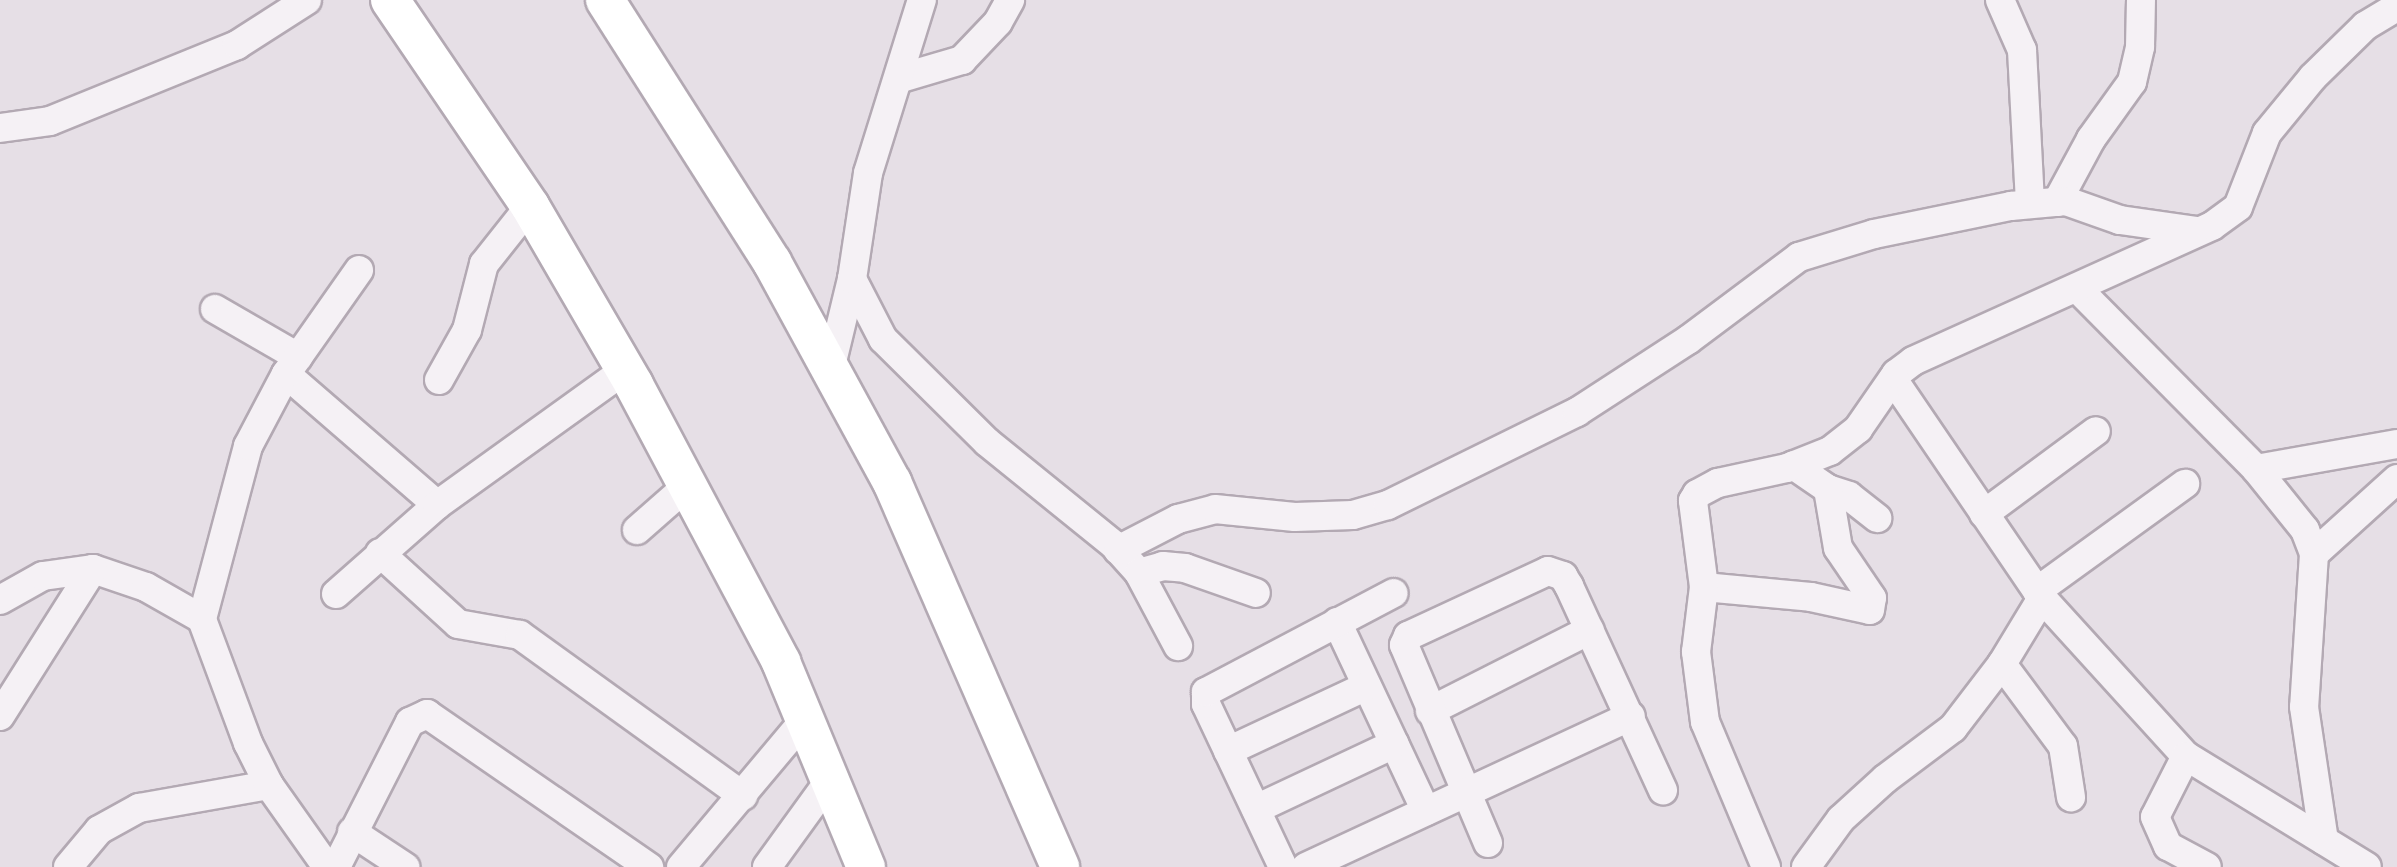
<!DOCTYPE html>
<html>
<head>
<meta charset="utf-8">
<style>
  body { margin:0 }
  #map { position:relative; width:2397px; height:867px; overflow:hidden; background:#e6dfe6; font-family:"Archivo Narrow",sans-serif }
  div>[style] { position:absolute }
  .roads { filter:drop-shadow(2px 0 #b3a9b3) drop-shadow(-2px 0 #b3a9b3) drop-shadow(0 2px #b3a9b3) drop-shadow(0 -2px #b3a9b3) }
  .minor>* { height:28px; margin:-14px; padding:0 14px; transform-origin:14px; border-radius:14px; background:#f5f1f5 }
  .highway>* { height:38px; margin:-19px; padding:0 19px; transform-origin:19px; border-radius:19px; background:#fff }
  span { translate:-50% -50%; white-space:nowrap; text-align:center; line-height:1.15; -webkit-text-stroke:5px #f4eef4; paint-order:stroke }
</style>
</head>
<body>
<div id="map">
  <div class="roads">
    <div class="minor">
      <div style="left:2000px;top:0;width:55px;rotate:66.3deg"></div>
      <div style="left:2022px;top:50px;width:154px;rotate:87deg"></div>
      <div style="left:901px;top:78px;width:64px;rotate:-16.4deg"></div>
      <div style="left:962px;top:60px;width:52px;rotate:-46.5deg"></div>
      <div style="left:998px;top:22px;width:25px;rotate:-61deg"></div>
      <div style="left:0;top:128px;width:50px;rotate:-8deg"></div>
      <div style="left:50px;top:121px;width:202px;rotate:-22.1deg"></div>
      <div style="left:237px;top:45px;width:83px;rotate:-32.7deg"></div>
      <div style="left:2057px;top:202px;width:72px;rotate:-61.6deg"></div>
      <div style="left:2091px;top:139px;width:70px;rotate:-54.3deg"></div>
      <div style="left:2132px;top:82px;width:36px;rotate:-77deg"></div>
      <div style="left:2140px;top:47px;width:47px;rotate:-88.8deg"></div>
      <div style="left:852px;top:279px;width:68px;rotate:62.7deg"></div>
      <div style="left:883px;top:339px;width:146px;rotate:44.7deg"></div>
      <div style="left:987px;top:442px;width:164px;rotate:39deg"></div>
      <div style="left:1114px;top:545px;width:38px;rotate:48deg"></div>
      <div style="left:1139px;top:573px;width:83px;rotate:61.9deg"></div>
      <div style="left:2077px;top:288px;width:255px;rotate:45.3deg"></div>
      <div style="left:2256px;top:469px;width:78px;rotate:51.2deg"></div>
      <div style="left:2305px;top:530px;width:26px;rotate:69deg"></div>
      <div style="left:2314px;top:554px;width:153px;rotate:93.7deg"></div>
      <div style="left:2304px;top:707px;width:135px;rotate:81.5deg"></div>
      <div style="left:215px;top:309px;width:96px;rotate:30deg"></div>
      <div style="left:830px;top:370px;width:94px;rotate:-76.4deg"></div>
      <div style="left:852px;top:279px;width:107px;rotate:-81.4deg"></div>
      <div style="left:868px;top:173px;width:181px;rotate:-72.7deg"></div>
      <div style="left:286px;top:374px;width:200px;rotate:40.9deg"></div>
      <div style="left:1893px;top:379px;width:265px;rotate:55.8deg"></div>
      <div style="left:2042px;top:598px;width:214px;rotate:47.7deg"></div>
      <div style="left:2186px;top:756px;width:212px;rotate:31.5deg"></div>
      <div style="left:439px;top:380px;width:57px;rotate:-60.8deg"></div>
      <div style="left:467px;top:330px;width:68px;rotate:-75.6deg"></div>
      <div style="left:484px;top:264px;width:74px;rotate:-51.6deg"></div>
      <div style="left:2256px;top:469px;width:143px;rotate:-10.1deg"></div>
      <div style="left:1828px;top:489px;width:22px;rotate:18deg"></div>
      <div style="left:1849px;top:496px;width:36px;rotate:38deg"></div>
      <div style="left:1984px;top:514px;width:139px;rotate:-36.5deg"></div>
      <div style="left:637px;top:530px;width:67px;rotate:-41.3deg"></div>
      <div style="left:1118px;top:550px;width:68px;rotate:-27.3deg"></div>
      <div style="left:1178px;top:519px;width:38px;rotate:-15deg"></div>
      <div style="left:1215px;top:509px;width:80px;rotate:5.7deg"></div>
      <div style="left:1295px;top:517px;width:58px;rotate:-2deg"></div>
      <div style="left:1353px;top:515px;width:36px;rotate:-16deg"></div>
      <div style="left:1388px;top:505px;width:211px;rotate:-26.2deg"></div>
      <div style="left:1577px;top:412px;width:132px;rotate:-33deg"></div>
      <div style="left:1688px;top:340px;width:139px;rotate:-36.8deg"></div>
      <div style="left:1799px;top:257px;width:78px;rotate:-17deg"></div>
      <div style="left:1874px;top:234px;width:140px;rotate:-11.6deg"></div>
      <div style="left:2011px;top:206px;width:55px;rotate:-5.2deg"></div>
      <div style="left:2066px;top:201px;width:57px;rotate:19.4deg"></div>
      <div style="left:2120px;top:220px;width:78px;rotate:8.1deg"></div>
      <div style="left:380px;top:553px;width:105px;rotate:42.3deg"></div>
      <div style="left:458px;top:624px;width:63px;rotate:10.1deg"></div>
      <div style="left:520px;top:635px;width:275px;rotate:35.8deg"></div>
      <div style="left:2314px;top:554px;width:112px;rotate:-42.1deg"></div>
      <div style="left:1139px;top:573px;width:25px;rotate:-16deg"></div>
      <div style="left:1163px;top:566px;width:22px;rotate:5deg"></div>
      <div style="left:1185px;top:568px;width:75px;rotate:19.4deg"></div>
      <div style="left:1704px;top:587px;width:107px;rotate:5.3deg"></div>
      <div style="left:1811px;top:597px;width:60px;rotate:12.4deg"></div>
      <div style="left:1870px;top:610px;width:12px;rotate:-81deg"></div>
      <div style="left:1872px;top:598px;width:60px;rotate:-124.2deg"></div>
      <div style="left:1838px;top:548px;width:60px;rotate:-99.6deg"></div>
      <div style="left:1828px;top:489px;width:42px;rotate:-145.6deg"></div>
      <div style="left:2037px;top:591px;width:183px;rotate:-35.9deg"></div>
      <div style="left:336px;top:594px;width:135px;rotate:-41.4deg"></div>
      <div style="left:437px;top:505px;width:231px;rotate:-35.7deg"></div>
      <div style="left:0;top:600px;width:49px;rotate:-29.2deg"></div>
      <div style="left:43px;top:576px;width:50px;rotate:-8deg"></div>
      <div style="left:93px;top:569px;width:56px;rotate:18.8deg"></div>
      <div style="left:146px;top:587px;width:64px;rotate:29.7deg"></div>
      <div style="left:1337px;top:622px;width:209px;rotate:64.8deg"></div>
      <div style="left:2002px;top:664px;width:102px;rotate:53.4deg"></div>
      <div style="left:2063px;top:746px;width:52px;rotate:81.1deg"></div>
      <div style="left:1430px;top:711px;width:179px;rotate:-26.9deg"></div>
      <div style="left:0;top:716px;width:174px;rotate:-57.7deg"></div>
      <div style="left:1228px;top:751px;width:153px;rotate:-25.1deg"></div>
      <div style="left:2186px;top:756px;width:68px;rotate:116.9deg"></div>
      <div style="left:2155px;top:817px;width:32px;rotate:66deg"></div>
      <div style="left:2168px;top:846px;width:44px;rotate:28.3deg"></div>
      <div style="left:1256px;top:809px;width:153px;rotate:-25.2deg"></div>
      <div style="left:352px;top:832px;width:64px;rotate:33.4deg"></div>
      <div style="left:1488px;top:843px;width:215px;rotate:-113deg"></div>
      <div style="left:1404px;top:645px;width:10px;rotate:-66deg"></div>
      <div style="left:1408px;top:636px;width:154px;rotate:-24.9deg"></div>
      <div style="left:1548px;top:571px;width:16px;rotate:18deg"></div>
      <div style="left:1563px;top:576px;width:12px;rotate:59deg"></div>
      <div style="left:1569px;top:586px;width:225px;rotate:65.3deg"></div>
      <div style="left:68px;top:867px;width:48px;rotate:-50deg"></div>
      <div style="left:99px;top:830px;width:46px;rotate:-28.8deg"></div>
      <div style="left:139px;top:808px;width:132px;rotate:-10deg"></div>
      <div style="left:327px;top:867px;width:100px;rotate:-125.3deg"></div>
      <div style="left:269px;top:785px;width:47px;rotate:-116.6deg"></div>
      <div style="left:248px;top:743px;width:132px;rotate:-110.4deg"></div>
      <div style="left:202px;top:619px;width:179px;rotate:-75.1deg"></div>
      <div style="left:248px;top:446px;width:81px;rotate:-62.2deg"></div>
      <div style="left:286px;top:374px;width:127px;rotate:-54.9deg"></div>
      <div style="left:336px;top:867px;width:163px;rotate:-63deg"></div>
      <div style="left:410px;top:722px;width:19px;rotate:-25deg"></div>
      <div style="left:427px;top:714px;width:270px;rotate:34.6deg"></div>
      <div style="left:681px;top:867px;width:194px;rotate:-50deg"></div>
      <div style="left:767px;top:867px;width:107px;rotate:-54.1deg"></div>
      <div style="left:1283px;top:867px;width:180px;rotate:-115.3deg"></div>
      <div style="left:1206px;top:704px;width:12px;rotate:-90deg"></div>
      <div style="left:1206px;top:692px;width:212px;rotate:-27.8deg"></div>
      <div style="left:1306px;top:867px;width:358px;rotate:-24.9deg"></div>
      <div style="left:1766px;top:867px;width:157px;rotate:-112.8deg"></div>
      <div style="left:1705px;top:722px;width:71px;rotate:-97.3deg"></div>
      <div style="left:1696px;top:652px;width:65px;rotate:-83deg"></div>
      <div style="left:1704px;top:587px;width:87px;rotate:-97.3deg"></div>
      <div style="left:1693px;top:501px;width:8px;rotate:-60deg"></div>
      <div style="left:1697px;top:494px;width:24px;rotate:-28deg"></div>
      <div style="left:1718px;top:483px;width:71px;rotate:-12.3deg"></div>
      <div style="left:1787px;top:468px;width:46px;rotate:-21.6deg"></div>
      <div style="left:1830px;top:451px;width:36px;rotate:-38deg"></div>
      <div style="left:1858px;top:429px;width:67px;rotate:-55.4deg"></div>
      <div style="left:1896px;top:374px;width:21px;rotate:-37deg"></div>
      <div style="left:1913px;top:361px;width:328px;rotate:-24.3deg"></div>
      <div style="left:2212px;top:226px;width:32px;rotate:-36deg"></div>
      <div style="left:2238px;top:207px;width:79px;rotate:-68.6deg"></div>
      <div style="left:2267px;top:133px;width:72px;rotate:-50.6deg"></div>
      <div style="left:2313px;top:77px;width:73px;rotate:-44.4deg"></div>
      <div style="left:2365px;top:26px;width:37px;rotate:-31deg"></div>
      <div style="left:1806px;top:867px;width:59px;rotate:-53.9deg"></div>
      <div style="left:1841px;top:819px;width:59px;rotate:-42.3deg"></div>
      <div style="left:1885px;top:779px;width:85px;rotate:-36.9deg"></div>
      <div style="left:1953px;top:728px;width:81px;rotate:-52.6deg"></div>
      <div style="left:2002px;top:664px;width:77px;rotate:-58.8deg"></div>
    </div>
    <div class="highway">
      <div style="left:390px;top:0;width:249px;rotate:55.8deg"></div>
      <div style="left:530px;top:206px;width:207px;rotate:59.8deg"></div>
      <div style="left:634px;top:385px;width:314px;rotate:62deg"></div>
      <div style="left:781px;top:662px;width:222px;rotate:67.5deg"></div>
      <div style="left:605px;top:0;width:311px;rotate:57.5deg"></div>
      <div style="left:772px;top:262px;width:251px;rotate:61.4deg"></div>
      <div style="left:892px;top:482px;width:420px;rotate:66.4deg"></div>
    </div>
  </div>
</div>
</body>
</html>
